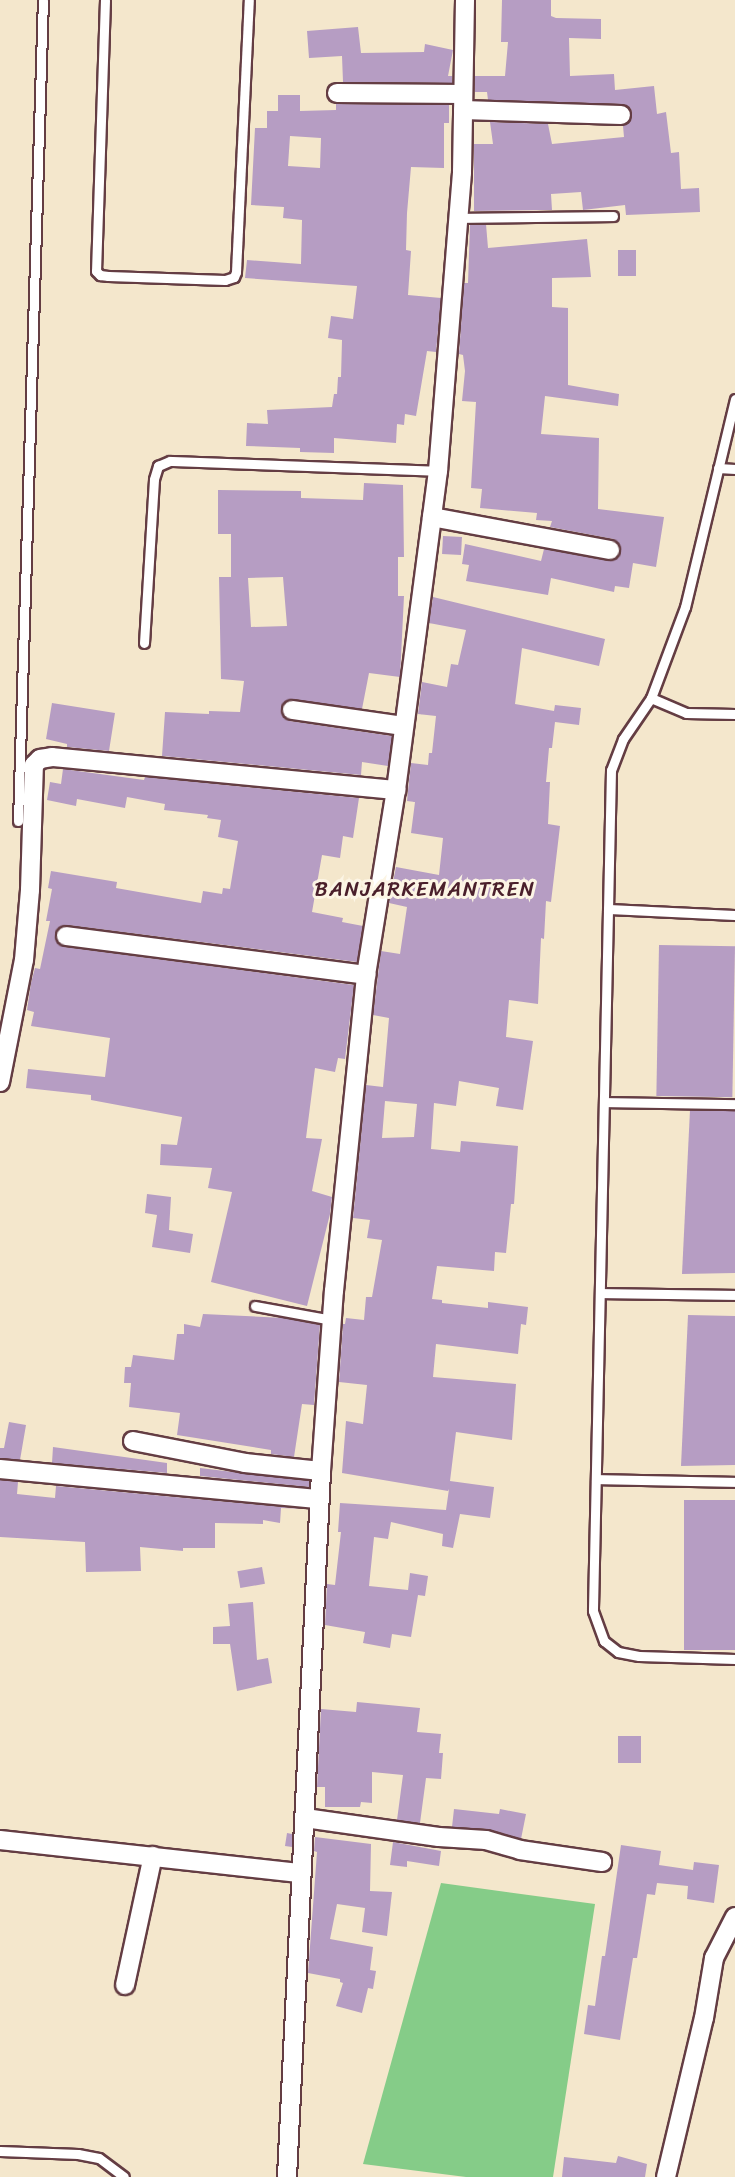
<!DOCTYPE html>
<html>
<head>
<meta charset="utf-8">
<style>
  body { margin:0 }
  #map { position:relative; width:735px; height:2177px; overflow:hidden; background:#f4e7cc; font-family:Sriracha,sans-serif }
  div>[style] { position:absolute }
  .green>* { inset:0; background:#85cc88 }
  .building>* { inset:0; background:#b69dc3; transform-origin:0 0 }
  .roads { filter:drop-shadow(2px 0 #643d43) drop-shadow(-2px 0 #643d43) drop-shadow(0 2px #643d43) drop-shadow(0 -2px #643d43) }
  .service>* { height:9px; margin:-4.5px; padding:0 4.5px; transform-origin:4.5px; border-radius:4.5px; background:#fff }
  .minor>* { height:18px; margin:-9px; padding:0 9px; transform-origin:9px; border-radius:9px; background:#fff }
  span { translate:-50% -50%; white-space:nowrap; text-align:center; line-height:1.15; -webkit-text-stroke:6px #fcf5e5; paint-order:stroke }
  .quarter-label { font-size:21px; color:#4a1f2b; letter-spacing:1.5px }
</style>
</head>
<body>
<div id="map">
  <div class="green">
    <div style="clip-path:polygon(441px 1883px,595px 1904px,553px 2177px,466px 2177px,363px 2164px)"></div>
  </div>
  <div class="building">
    <div style="clip-path:polygon(502px 0,551px 0,551px 16px,556px 18px,601px 19px,601px 39px,569px 38px,570px 76px,614px 74px,615px 90px,654px 86px,657px 114px,666px 112px,671px 153px,679px 152px,681px 189px,699px 188px,700px 212px,626px 215px,625px 205px,583px 210px,581px 192px,551px 194px,552px 210px,474px 211px,474px 144px,493px 144px,490px 122px,548px 124px,552px 144px,624px 137px,623px 126px,630px 121px,632px 116px,631px 109px,621px 104px,488px 100px,487px 92px,475px 92px,475px 76px,505px 76px,508px 42px,501px 42px)"></div>
    <div style="clip-path:polygon(358px 27px,361px 53px,424px 52px,425px 44px,453px 50px,448px 76px,452px 76px,452px 83px,343px 82px,342px 56px,309px 58px,307px 31px)"></div>
    <div style="clip-path:polygon(evenodd,278px 95px,300px 95px,300px 111px,336px 110px,336px 104px,449px 105px,449px 123px,444px 123px,444px 168px,411px 167px,407px 213px,406px 250px,411px 251px,408px 295px,441px 298px,436px 352px,427px 351px,416px 416px,405px 414px,404px 425px,397px 424px,396px 443px,334px 438px,334px 453px,300px 452px,300px 448px,246px 446px,247px 423px,268px 424px,267px 410px,332px 407px,334px 394px,337px 394px,338px 377px,341px 377px,342px 340px,328px 338px,331px 316px,353px 319px,357px 286px,245px 278px,247px 260px,301px 264px,302px 220px,283px 218px,284px 207px,251px 205px,255px 128px,267px 128px,267px 111px,278px 111px,278px 95px,290px 136px,321px 138px,320px 168px,288px 166px,290px 136px)"></div>
    <div style="clip-path:polygon(486px 224px,488px 248px,587px 239px,591px 277px,552px 278px,552px 307px,568px 308px,568px 385px,619px 394px,618px 406px,545px 396px,541px 434px,599px 438px,598px 509px,664px 517px,656px 567px,633px 563px,629px 588px,615px 586px,614px 592px,551px 578px,548px 595px,466px 581px,469px 565px,462px 564px,465px 544px,541px 561px,544px 549px,609px 561px,618px 558px,621px 551px,620px 546px,613px 539px,550px 527px,552px 521px,536px 520px,537px 513px,480px 508px,482px 489px,471px 488px,476px 402px,462px 401px,465px 371px,463px 355px,459px 354px,464px 283px,468px 283px,470px 225px)"></div>
    <div style="left:618px;top:250px;width:18px;height:26px"></div>
    <div style="clip-path:polygon(evenodd,364px 483px,403px 485px,404px 557px,398px 557px,398px 596px,404px 596px,400px 677px,369px 673px,362px 709px,293px 699px,284px 703px,281px 709px,285px 718px,290px 721px,392px 736px,388px 766px,362px 762px,361px 775px,162px 756px,165px 712px,209px 714px,209px 711px,240px 712px,244px 681px,221px 679px,219px 577px,231px 577px,231px 534px,218px 534px,218px 490px,301px 491px,301px 498px,363px 500px,364px 483px,283px 577px,287px 626px,251px 627px,248px 578px,283px 577px)"></div>
    <div style="left:443px;top:536px;width:19px;height:18px;rotate:3deg"></div>
    <div style="clip-path:polygon(evenodd,433px 597px,605px 639px,599px 666px,522px 648px,515px 704px,554px 711px,555px 705px,581px 708px,579px 725px,555px 722px,552px 748px,549px 748px,546px 782px,550px 782px,548px 824px,560px 826px,551px 902px,546px 901px,544px 939px,541px 938px,538px 1004px,509px 1000px,506px 1037px,533px 1041px,523px 1110px,496px 1106px,499px 1088px,459px 1081px,456px 1106px,434px 1103px,431px 1149px,460px 1152px,461px 1141px,518px 1146px,514px 1204px,511px 1204px,506px 1253px,495px 1252px,494px 1271px,437px 1266px,432px 1299px,442px 1300px,442px 1303px,488px 1308px,488px 1302px,528px 1307px,526px 1325px,521px 1324px,518px 1354px,436px 1344px,433px 1377px,516px 1384px,512px 1440px,456px 1432px,450px 1481px,494px 1487px,490px 1518px,460px 1514px,453px 1548px,442px 1546px,443px 1534px,391px 1522px,388px 1539px,374px 1537px,369px 1586px,408px 1590px,410px 1573px,428px 1576px,425px 1596px,418px 1595px,411px 1637px,392px 1634px,390px 1648px,363px 1643px,365px 1632px,325px 1625px,327px 1584px,335px 1585px,341px 1532px,338px 1532px,340px 1503px,446px 1510px,449px 1489px,448px 1491px,342px 1473px,346px 1421px,363px 1424px,367px 1385px,339px 1382px,343px 1324px,345px 1324px,346px 1318px,364px 1320px,366px 1297px,372px 1297px,382px 1240px,367px 1238px,370px 1220px,353px 1218px,366px 1085px,383px 1087px,389px 1018px,373px 1015px,381px 951px,400px 954px,407px 907px,389px 903px,392px 887px,396px 867px,439px 875px,443px 838px,411px 833px,415px 802px,407px 801px,409px 781px,411px 763px,428px 765px,429px 753px,432px 753px,436px 716px,418px 714px,422px 682px,447px 687px,451px 664px,458px 665px,466px 630px,429px 623px,433px 597px,385px 1101px,417px 1104px,414px 1137px,382px 1138px,385px 1101px)"></div>
    <div style="clip-path:polygon(52px 703px,115px 713px,109px 751px,67px 747px,67px 744px,46px 739px)"></div>
    <div style="clip-path:polygon(63px 769px,144px 780px,145px 777px,359px 798px,353px 838px,343px 836px,340px 858px,322px 855px,312px 912px,343px 918px,342px 922px,363px 926px,357px 962px,67px 925px,57px 929px,55px 935px,59px 945px,65px 947px,354px 985px,345px 1059px,338px 1058px,335px 1072px,315px 1068px,306px 1138px,322px 1139px,312px 1191px,332px 1197px,330px 1214px,307px 1306px,211px 1282px,232px 1192px,208px 1188px,212px 1168px,160px 1165px,161px 1144px,177px 1145px,182px 1117px,91px 1100px,91px 1095px,26px 1088px,28px 1069px,105px 1077px,110px 1038px,31px 1026px,34px 1012px,27px 1010px,31px 983px,35px 968px,40px 969px,50px 921px,46px 921px,52px 889px,48px 888px,51px 871px,117px 882px,116px 888px,201px 903px,203px 891px,222px 894px,223px 888px,230px 889px,238px 841px,218px 837px,221px 820px,207px 818px,208px 815px,164px 810px,165px 804px,127px 797px,125px 808px,77px 799px,76px 806px,47px 800px,50px 782px,61px 784px)"></div>
    <div style="left:659px;top:945px;width:76px;height:151px;rotate:1deg"></div>
    <div style="clip-path:polygon(690px 1110px,735px 1111px,735px 1273px,682px 1274px)"></div>
    <div style="clip-path:polygon(147px 1194px,171px 1197px,169px 1230px,193px 1234px,190px 1253px,152px 1247px,157px 1215px,145px 1213px)"></div>
    <div style="clip-path:polygon(203px 1314px,284px 1318px,320px 1325px,314px 1405px,302px 1404px,294px 1457px,271px 1454px,271px 1450px,177px 1435px,180px 1413px,129px 1407px,131px 1383px,124px 1383px,125px 1367px,131px 1367px,133px 1355px,174px 1360px,177px 1334px,184px 1334px,184px 1324px,200px 1327px)"></div>
    <div style="clip-path:polygon(688px 1315px,735px 1316px,735px 1465px,681px 1466px)"></div>
    <div style="clip-path:polygon(9px 1422px,26px 1425px,20px 1460px,0 1458px,0 1448px,4px 1448px)"></div>
    <div style="clip-path:polygon(53px 1447px,167px 1463px,167px 1473px,52px 1463px)"></div>
    <div style="clip-path:polygon(200px 1468px,309px 1481px,309px 1487px,200px 1476px)"></div>
    <div style="clip-path:polygon(0 1480px,18px 1482px,17px 1494px,55px 1498px,56px 1486px,306px 1509px,281px 1508px,280px 1523px,263px 1520px,263px 1524px,215px 1523px,215px 1548px,183px 1548px,183px 1551px,140px 1547px,141px 1571px,86px 1572px,85px 1542px,0 1537px)"></div>
    <div style="left:684px;top:1500px;width:51px;height:150px"></div>
    <div style="left:262px;top:1567px;width:17px;height:25px;rotate:80deg"></div>
    <div style="clip-path:polygon(253px 1602px,257px 1660px,268px 1658px,272px 1683px,237px 1691px,230px 1644px,213px 1644px,213px 1627px,230px 1626px,228px 1604px)"></div>
    <div style="clip-path:polygon(357px 1702px,420px 1708px,417px 1732px,441px 1734px,439px 1753px,443px 1753px,441px 1779px,426px 1778px,420px 1823px,397px 1820px,403px 1775px,372px 1772px,372px 1803px,361px 1802px,360px 1807px,325px 1807px,325px 1787px,317px 1787px,321px 1709px,356px 1712px)"></div>
    <div style="left:618px;top:1736px;width:23px;height:27px"></div>
    <div style="clip-path:polygon(454px 1809px,499px 1814px,500px 1809px,526px 1814px,521px 1839px,487px 1829px,452px 1827px)"></div>
    <div style="clip-path:polygon(287px 1833px,292px 1834px,292px 1847px,285px 1846px)"></div>
    <div style="clip-path:polygon(315px 1837px,371px 1844px,370px 1891px,392px 1892px,387px 1936px,362px 1932px,365px 1908px,337px 1904px,330px 1939px,373px 1947px,370px 1970px,376px 1971px,373px 1989px,368px 1988px,362px 2013px,336px 2006px,343px 1983px,340px 1982px,340px 1979px,308px 1973px,317px 1852px,314px 1851px)"></div>
    <div style="clip-path:polygon(393px 1842px,441px 1851px,439px 1866px,407px 1861px,407px 1867px,390px 1865px)"></div>
    <div style="clip-path:polygon(621px 1845px,661px 1851px,659px 1865px,693px 1870px,694px 1862px,719px 1865px,714px 1903px,687px 1899px,688px 1886px,657px 1883px,655px 1895px,647px 1894px,637px 1958px,633px 1958px,620px 2040px,584px 2034px,588px 2005px,595px 2006px,602px 1956px,605px 1956px)"></div>
    <div style="clip-path:polygon(618px 2156px,647px 2164px,645px 2177px,562px 2177px,564px 2157px,616px 2163px)"></div>
  </div>
  <div class="roads">
    <div class="service">
      <div style="left:105px;top:0;width:271px;rotate:91.9deg"></div>
      <div style="left:96px;top:271px;width:6px;rotate:45deg"></div>
      <div style="left:100px;top:275px;width:8px;rotate:7deg"></div>
      <div style="left:108px;top:276px;width:117px;rotate:2deg"></div>
      <div style="left:225px;top:280px;width:9px;rotate:-18deg"></div>
      <div style="left:234px;top:277px;width:5px;rotate:-68deg"></div>
      <div style="left:236px;top:272px;width:272px;rotate:-87.3deg"></div>
      <div style="left:458px;top:218px;width:155px;rotate:-0.7deg"></div>
      <div style="left:735px;top:399px;width:214px;rotate:103.5deg"></div>
      <div style="left:685px;top:607px;width:97px;rotate:110.5deg"></div>
      <div style="left:651px;top:698px;width:50px;rotate:124.3deg"></div>
      <div style="left:623px;top:739px;width:33px;rotate:111deg"></div>
      <div style="left:611px;top:770px;width:841px;rotate:91.23deg"></div>
      <div style="left:593px;top:1611px;width:32px;rotate:70deg"></div>
      <div style="left:604px;top:1641px;width:18px;rotate:38deg"></div>
      <div style="left:618px;top:1652px;width:21px;rotate:11deg"></div>
      <div style="left:639px;top:1656px;width:96px;rotate:1.8deg"></div>
      <div style="left:718px;top:468px;width:17px;rotate:3deg"></div>
      <div style="left:144px;top:643px;width:164px;rotate:-86.5deg"></div>
      <div style="left:154px;top:479px;width:14px;rotate:-73deg"></div>
      <div style="left:158px;top:466px;width:13px;rotate:-23deg"></div>
      <div style="left:170px;top:461px;width:268px;rotate:2.1deg"></div>
      <div style="left:651px;top:698px;width:38px;rotate:23deg"></div>
      <div style="left:686px;top:713px;width:49px;rotate:1.2deg"></div>
      <div style="left:18px;top:821px;width:821px;rotate:-88.26deg"></div>
      <div style="left:608px;top:909px;width:127px;rotate:2.7deg"></div>
      <div style="left:604px;top:1102px;width:131px;rotate:0.9deg"></div>
      <div style="left:600px;top:1293px;width:135px;rotate:0.8deg"></div>
      <div style="left:255px;top:1306px;width:78px;rotate:10.3deg"></div>
      <div style="left:596px;top:1479px;width:139px;rotate:1.2deg"></div>
      <div style="left:0;top:2151px;width:78px;rotate:2.2deg"></div>
      <div style="left:78px;top:2154px;width:21px;rotate:11deg"></div>
      <div style="left:99px;top:2158px;width:31px;rotate:37deg"></div>
    </div>
    <div class="minor">
      <div style="left:337px;top:93px;width:126px;rotate:0.5deg"></div>
      <div style="left:463px;top:110px;width:158px;rotate:1.8deg"></div>
      <div style="left:432px;top:517px;width:181px;rotate:10.5deg"></div>
      <div style="left:292px;top:710px;width:112px;rotate:8.2deg"></div>
      <div style="left:66px;top:936px;width:303px;rotate:7.4deg"></div>
      <div style="left:0;top:1082px;width:124px;rotate:-78.9deg"></div>
      <div style="left:24px;top:960px;width:70px;rotate:-85.1deg"></div>
      <div style="left:30px;top:890px;width:125px;rotate:-88.2deg"></div>
      <div style="left:34px;top:765px;width:8px;rotate:-45deg"></div>
      <div style="left:40px;top:759px;width:12px;rotate:-9deg"></div>
      <div style="left:52px;top:757px;width:346px;rotate:5.5deg"></div>
      <div style="left:133px;top:1441px;width:114px;rotate:11.1deg"></div>
      <div style="left:245px;top:1463px;width:76px;rotate:6deg"></div>
      <div style="left:0;top:1469px;width:321px;rotate:5.4deg"></div>
      <div style="left:305px;top:1818px;width:135px;rotate:8.1deg"></div>
      <div style="left:439px;top:1837px;width:47px;rotate:3.7deg"></div>
      <div style="left:486px;top:1840px;width:35px;rotate:16deg"></div>
      <div style="left:520px;top:1850px;width:83px;rotate:8.3deg"></div>
      <div style="left:0;top:1840px;width:303px;rotate:6.3deg"></div>
      <div style="left:125px;top:1985px;width:132px;rotate:-77.8deg"></div>
      <div style="left:287px;top:2177px;width:707px;rotate:-87.24deg"></div>
      <div style="left:321px;top:1471px;width:180px;rotate:-85.9deg"></div>
      <div style="left:334px;top:1291px;width:318px;rotate:-84.2deg"></div>
      <div style="left:366px;top:975px;width:187px;rotate:-80.8deg"></div>
      <div style="left:396px;top:790px;width:322px;rotate:-82.5deg"></div>
      <div style="left:438px;top:471px;width:300px;rotate:-85.4deg"></div>
      <div style="left:462px;top:172px;width:172px;rotate:-89deg"></div>
      <div style="left:666px;top:2177px;width:163px;rotate:-76.6deg"></div>
      <div style="left:704px;top:2018px;width:61px;rotate:-80.5deg"></div>
      <div style="left:714px;top:1958px;width:46px;rotate:-62.9deg"></div>
    </div>
  </div>
  <div class="quarter-label">
    <span style="left:425px;top:889px">BANJARKEMANTREN</span>
  </div>
</div>
</body>
</html>
